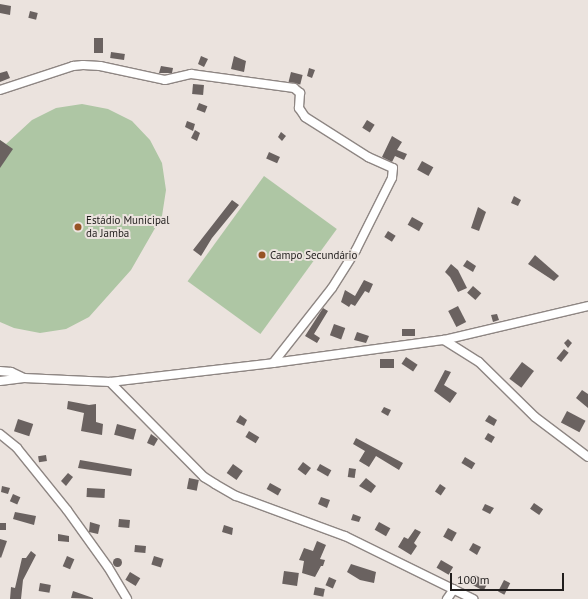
<!DOCTYPE html>
<html>
<head>
<meta charset="utf-8">
<style>
  body { margin:0 }
  #map { position:relative; width:588px; height:599px; overflow:hidden; background:#ebe3de; font-family:"PT Sans",sans-serif }
  div>[style] { position:absolute }
  .green>* { inset:0; background:#aec6a4; transform-origin:0 0 }
  .building>* { inset:0; background:#6a6260; transform-origin:0 0 }
  .round { border-radius:50% }
  .roads { filter:drop-shadow(1px 0 #8e8683) drop-shadow(-1px 0 #8e8683) drop-shadow(0 1px #8e8683) drop-shadow(0 -1px #8e8683) }
  .minor>* { height:8px; margin:-4px; padding:0 4px; transform-origin:4px; border-radius:4px; background:#fff }
  .dots>* { width:11px; height:11px; translate:-50% -50%; box-sizing:border-box; border:2px solid #ebe3de; border-radius:50% }
  span { translate:-50% -50%; white-space:nowrap; text-align:center; line-height:1.15; -webkit-text-stroke:4px #ebe3de; paint-order:stroke }
  .poi-label { font-size:11px; color:#211e1d }
  .left { translate:0 -50%; text-align:left }
  .scale { position:absolute; left:450px; top:573px; width:114px; height:18px; box-sizing:border-box; border:2px solid #211e1d; border-top:0; padding-left:5px; font-size:12px; line-height:14px; white-space:nowrap; color:#211e1d; -webkit-text-stroke:3px #ebe3de; paint-order:stroke }
</style>
</head>
<body>
<div id="map">
  <div class="green">
    <div style="clip-path:polygon(82px 104px,108px 109px,132px 121px,150px 140px,162px 163px,166px 190px,162px 216px,131px 270px,89px 317px,66px 329px,40px 333px,14px 328px,0 322px,0 140px,6px 144px,32px 120px,56px 108px)"></div>
    <div style="left:264px;top:176px;width:90px;height:130px;rotate:36deg"></div>
  </div>
  <div class="building">
    <div style="clip-path:polygon(0 4px,11px 6px,10px 15px,0 13px)"></div>
    <div style="left:30px;top:11px;width:8px;height:7px;rotate:14deg"></div>
    <div style="left:94px;top:38px;width:9px;height:15px"></div>
    <div style="left:111px;top:52px;width:14px;height:6px;rotate:8deg"></div>
    <div style="clip-path:polygon(201px 56px,208px 59px,204px 67px,198px 64px)"></div>
    <div style="clip-path:polygon(234px 56px,246px 61px,244px 72px,231px 69px)"></div>
    <div style="clip-path:polygon(161px 66px,173px 68px,172px 73px,159px 73px)"></div>
    <div style="clip-path:polygon(309px 68px,315px 70px,312px 78px,307px 76px)"></div>
    <div style="clip-path:polygon(7px 71px,10px 78px,0 82px,0 73px)"></div>
    <div style="left:291px;top:72px;width:12px;height:10px;rotate:14deg"></div>
    <div style="left:193px;top:84px;width:11px;height:10px;rotate:5deg"></div>
    <div style="left:199px;top:103px;width:9px;height:7px;rotate:21deg"></div>
    <div style="left:367px;top:120px;width:9px;height:9px;rotate:32deg"></div>
    <div style="clip-path:polygon(187px 121px,195px 124px,193px 131px,185px 127px)"></div>
    <div style="clip-path:polygon(195px 130px,200px 133px,197px 141px,191px 138px)"></div>
    <div style="clip-path:polygon(281px 132px,286px 136px,282px 141px,278px 137px)"></div>
    <div style="clip-path:polygon(392px 136px,402px 142px,397px 150px,407px 154px,404px 160px,395px 156px,392px 162px,382px 157px)"></div>
    <div style="clip-path:polygon(0 140px,13px 149px,0 168px)"></div>
    <div style="left:269px;top:152px;width:12px;height:7px;rotate:24deg"></div>
    <div style="left:422px;top:161px;width:13px;height:10px;rotate:29deg"></div>
    <div style="clip-path:polygon(514px 196px,521px 200px,518px 206px,511px 203px)"></div>
    <div style="clip-path:polygon(232px 200px,239px 205px,212px 238px,201px 256px,193px 250px)"></div>
    <div style="clip-path:polygon(478px 207px,486px 212px,479px 231px,471px 228px)"></div>
    <div style="left:412px;top:217px;width:13px;height:9px;rotate:29deg"></div>
    <div style="left:388px;top:231px;width:9px;height:7px;rotate:32deg"></div>
    <div style="clip-path:polygon(535px 255px,559px 276px,554px 281px,528px 264px)"></div>
    <div style="clip-path:polygon(467px 260px,476px 266px,473px 272px,463px 266px)"></div>
    <div style="clip-path:polygon(451px 264px,458px 270px,467px 288px,458px 292px,450px 277px,445px 272px)"></div>
    <div style="clip-path:polygon(364px 280px,373px 284px,369px 293px,365px 291px,355px 306px,351px 304px,349px 307px,341px 302px,345px 290px,355px 296px)"></div>
    <div style="left:473px;top:286px;width:11px;height:9px;rotate:41deg"></div>
    <div style="left:458px;top:306px;width:18px;height:11px;rotate:63deg"></div>
    <div style="clip-path:polygon(323px 308px,328px 311px,314px 334px,320px 338px,317px 343px,305px 336px)"></div>
    <div style="clip-path:polygon(497px 314px,499px 320px,493px 322px,491px 315px)"></div>
    <div style="left:334px;top:324px;width:12px;height:12px;rotate:20deg"></div>
    <div style="left:402px;top:329px;width:13px;height:7px"></div>
    <div style="clip-path:polygon(357px 332px,369px 336px,366px 343px,354px 340px)"></div>
    <div style="clip-path:polygon(568px 339px,572px 343px,568px 348px,564px 343px)"></div>
    <div style="left:564px;top:349px;width:6px;height:12px;rotate:39deg"></div>
    <div style="left:406px;top:357px;width:14px;height:8px;rotate:34deg"></div>
    <div style="left:380px;top:359px;width:14px;height:9px"></div>
    <div style="left:522px;top:362px;width:15px;height:21px;rotate:37deg"></div>
    <div style="clip-path:polygon(445px 370px,451px 372px,444px 385px,457px 393px,450px 403px,434px 391px)"></div>
    <div style="clip-path:polygon(582px 390px,588px 394px,588px 408px,576px 398px)"></div>
    <div style="clip-path:polygon(68px 401px,89px 405px,96px 404px,96px 422px,103px 424px,102px 435px,81px 431px,84px 413px,67px 409px)"></div>
    <div style="clip-path:polygon(384px 407px,391px 410px,388px 416px,381px 412px)"></div>
    <div style="left:567px;top:411px;width:21px;height:13px;rotate:28deg"></div>
    <div style="clip-path:polygon(240px 415px,247px 420px,244px 426px,236px 422px)"></div>
    <div style="clip-path:polygon(489px 415px,497px 420px,494px 426px,485px 421px)"></div>
    <div style="left:18px;top:419px;width:16px;height:13px;rotate:18deg"></div>
    <div style="left:117px;top:424px;width:20px;height:11px;rotate:15deg"></div>
    <div style="left:249px;top:431px;width:12px;height:7px;rotate:31deg"></div>
    <div style="left:488px;top:433px;width:8px;height:7px;rotate:30deg"></div>
    <div style="clip-path:polygon(151px 434px,158px 439px,154px 446px,147px 443px)"></div>
    <div style="clip-path:polygon(356px 438px,403px 463px,399px 470px,376px 456px,369px 467px,359px 461px,365px 451px,353px 444px)"></div>
    <div style="left:46px;top:455px;width:6px;height:8px;rotate:81deg"></div>
    <div style="left:465px;top:457px;width:12px;height:7px;rotate:31deg"></div>
    <div style="clip-path:polygon(80px 460px,132px 469px,131px 476px,78px 468px)"></div>
    <div style="left:303px;top:462px;width:10px;height:9px;rotate:37deg"></div>
    <div style="left:233px;top:464px;width:12px;height:11px;rotate:35deg"></div>
    <div style="left:320px;top:464px;width:13px;height:7px;rotate:29deg"></div>
    <div style="left:349px;top:468px;width:7px;height:9px;rotate:8deg"></div>
    <div style="clip-path:polygon(68px 473px,73px 477px,66px 486px,61px 481px)"></div>
    <div style="left:189px;top:478px;width:10px;height:11px;rotate:11deg"></div>
    <div style="clip-path:polygon(366px 478px,376px 486px,371px 493px,359px 486px)"></div>
    <div style="left:270px;top:483px;width:13px;height:7px;rotate:29deg"></div>
    <div style="left:440px;top:484px;width:7px;height:9px;rotate:34deg"></div>
    <div style="clip-path:polygon(2px 486px,10px 488px,8px 494px,1px 492px)"></div>
    <div style="left:87px;top:488px;width:18px;height:9px;rotate:3deg"></div>
    <div style="left:13px;top:494px;width:8px;height:8px;rotate:23deg"></div>
    <div style="clip-path:polygon(321px 497px,330px 500px,327px 508px,318px 504px)"></div>
    <div style="left:534px;top:503px;width:11px;height:7px;rotate:34deg"></div>
    <div style="clip-path:polygon(485px 504px,494px 508px,490px 514px,482px 510px)"></div>
    <div style="clip-path:polygon(15px 512px,36px 516px,34px 525px,13px 519px)"></div>
    <div style="clip-path:polygon(353px 514px,361px 517px,359px 522px,351px 520px)"></div>
    <div style="left:119px;top:519px;width:11px;height:8px;rotate:5deg"></div>
    <div style="clip-path:polygon(90px 522px,100px 525px,98px 534px,89px 532px)"></div>
    <div style="left:379px;top:522px;width:13px;height:9px;rotate:29deg"></div>
    <div style="left:0;top:523px;width:6px;height:7px"></div>
    <div style="clip-path:polygon(224px 525px,233px 528px,232px 535px,222px 532px)"></div>
    <div style="left:448px;top:528px;width:10px;height:10px;rotate:29deg"></div>
    <div style="clip-path:polygon(415px 529px,421px 532px,414px 543px,417px 546px,411px 555px,398px 547px,404px 537px,408px 539px)"></div>
    <div style="clip-path:polygon(58px 534px,69px 536px,69px 542px,58px 541px)"></div>
    <div style="clip-path:polygon(0 539px,7px 541px,1px 558px,0 557px)"></div>
    <div style="clip-path:polygon(317px 541px,326px 545px,320px 559px,325px 560px,323px 566px,321px 566px,315px 577px,302px 573px,304px 561px,299px 560px,304px 548px,313px 551px)"></div>
    <div style="clip-path:polygon(473px 543px,481px 547px,477px 555px,469px 550px)"></div>
    <div style="left:135px;top:545px;width:11px;height:7px;rotate:5deg"></div>
    <div style="clip-path:polygon(31px 551px,36px 555px,23px 580px,21px 599px,10px 599px,11px 587px,15px 588px,22px 558px,26px 558px)"></div>
    <div style="left:67px;top:556px;width:8px;height:11px;rotate:23deg"></div>
    <div style="left:154px;top:556px;width:10px;height:9px;rotate:17deg"></div>
    <div class="round" style="left:112.5px;top:557.5px;width:9px;height:9px"></div>
    <div style="left:441px;top:560px;width:14px;height:9px;rotate:30deg"></div>
    <div style="clip-path:polygon(351px 564px,376px 572px,374px 583px,360px 580px,347px 572px)"></div>
    <div style="left:284px;top:571px;width:15px;height:13px;rotate:8deg"></div>
    <div style="left:130px;top:572px;width:12px;height:9px;rotate:31deg"></div>
    <div style="left:475px;top:575px;width:15px;height:10px;rotate:28deg"></div>
    <div style="left:329px;top:577px;width:8px;height:9px;rotate:23deg"></div>
    <div style="left:504px;top:580px;width:7px;height:13px;rotate:27deg"></div>
    <div style="left:40px;top:583px;width:11px;height:8px;rotate:10deg"></div>
    <div style="left:315px;top:587px;width:10px;height:8px;rotate:11deg"></div>
    <div style="clip-path:polygon(73px 591px,93px 598px,93px 599px,71px 598px)"></div>
  </div>
  <div class="roads">
    <div class="minor">
      <div style="left:0;top:90px;width:77px;rotate:-18.2deg"></div>
      <div style="left:73px;top:66px;width:10px;rotate:-6deg"></div>
      <div style="left:83px;top:65px;width:17px;rotate:3deg"></div>
      <div style="left:100px;top:66px;width:66px;rotate:12.2deg"></div>
      <div style="left:165px;top:80px;width:27px;rotate:-13deg"></div>
      <div style="left:191px;top:74px;width:104px;rotate:7.7deg"></div>
      <div style="left:294px;top:88px;width:8px;rotate:40deg"></div>
      <div style="left:300px;top:93px;width:15px;rotate:94deg"></div>
      <div style="left:299px;top:108px;width:11px;rotate:56deg"></div>
      <div style="left:305px;top:117px;width:75px;rotate:32.4deg"></div>
      <div style="left:368px;top:157px;width:27px;rotate:24deg"></div>
      <div style="left:393px;top:168px;width:10px;rotate:96deg"></div>
      <div style="left:392px;top:178px;width:80px;rotate:116.6deg"></div>
      <div style="left:356px;top:250px;width:45px;rotate:122.3deg"></div>
      <div style="left:332px;top:288px;width:95px;rotate:128.2deg"></div>
      <div style="left:444px;top:340px;width:41px;rotate:32.2deg"></div>
      <div style="left:479px;top:362px;width:78px;rotate:44.5deg"></div>
      <div style="left:535px;top:417px;width:66px;rotate:37deg"></div>
      <div style="left:0;top:371px;width:11px;rotate:5deg"></div>
      <div style="left:11px;top:372px;width:14px;rotate:25deg"></div>
      <div style="left:24px;top:378px;width:24px;rotate:173deg"></div>
      <div style="left:24px;top:378px;width:86px;rotate:2.7deg"></div>
      <div style="left:110px;top:382px;width:164px;rotate:-6.6deg"></div>
      <div style="left:273px;top:363px;width:173px;rotate:-7.7deg"></div>
      <div style="left:444px;top:340px;width:148px;rotate:-13.3deg"></div>
      <div style="left:110px;top:382px;width:134px;rotate:45.3deg"></div>
      <div style="left:204px;top:477px;width:13px;rotate:32deg"></div>
      <div style="left:215px;top:484px;width:24px;rotate:30deg"></div>
      <div style="left:236px;top:496px;width:116px;rotate:20.2deg"></div>
      <div style="left:345px;top:536px;width:143px;rotate:26.2deg"></div>
      <div style="left:0;top:434px;width:22px;rotate:39deg"></div>
      <div style="left:17px;top:448px;width:80px;rotate:51.1deg"></div>
      <div style="left:67px;top:510px;width:70px;rotate:54.3deg"></div>
      <div style="left:108px;top:567px;width:37px;rotate:59deg"></div>
      <div style="left:447px;top:599px;width:12px;rotate:-55deg"></div>
    </div>
  </div>
  <div class="dots">
    <div style="left:78px;top:227px;background:#975325"></div>
    <div style="left:262px;top:255px;background:#975325"></div>
  </div>
  <div class="poi-label">
    <span class="left" style="left:86px;top:227px">Estádio Municipal<br>da Jamba</span>
    <span class="left" style="left:270px;top:255px">Campo Secundário</span>
  </div>
  <div class="scale">100 m</div>
</div>
</body>
</html>
